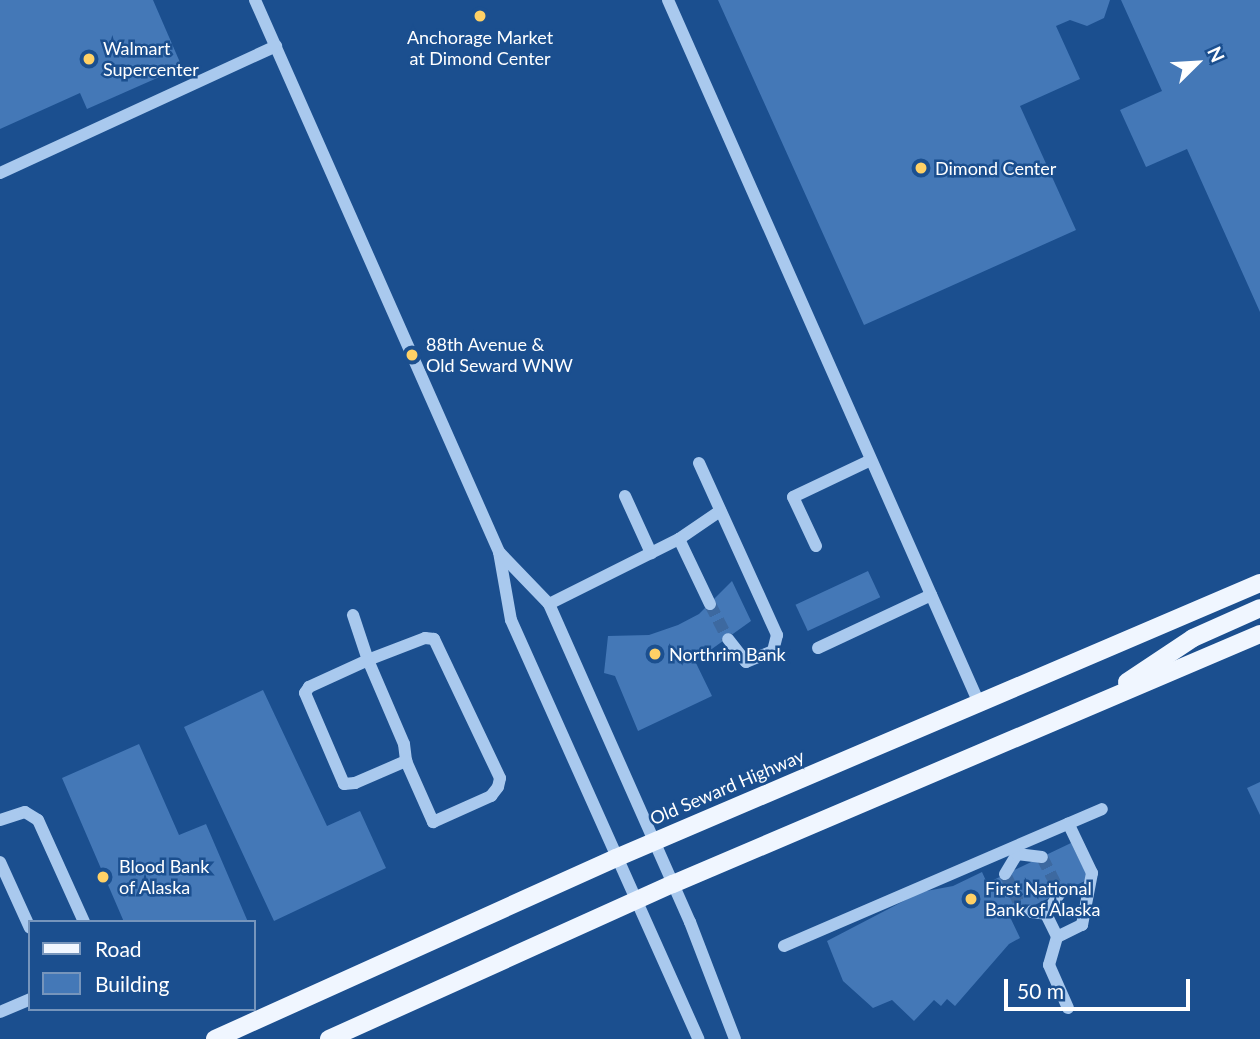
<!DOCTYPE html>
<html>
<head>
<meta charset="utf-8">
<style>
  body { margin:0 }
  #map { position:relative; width:1260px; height:1039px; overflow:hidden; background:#1b4f8f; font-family:Lato,sans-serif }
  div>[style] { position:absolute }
  .building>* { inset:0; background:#4478b7; transform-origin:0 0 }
  .minor-tunnel>* { height:12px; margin-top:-6px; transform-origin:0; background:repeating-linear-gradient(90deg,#3d69a0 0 12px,transparent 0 18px) }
  .minor>* { height:12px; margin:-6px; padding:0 6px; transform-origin:6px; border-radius:6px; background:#a9c9ee }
  .major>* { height:18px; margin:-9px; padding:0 9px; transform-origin:9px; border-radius:9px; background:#f0f6ff }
  .dots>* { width:19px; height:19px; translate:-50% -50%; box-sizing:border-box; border:4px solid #1b4f8f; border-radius:50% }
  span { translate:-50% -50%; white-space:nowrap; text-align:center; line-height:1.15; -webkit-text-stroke:5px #1b4f8f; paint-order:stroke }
  .poi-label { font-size:18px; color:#fff }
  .left { translate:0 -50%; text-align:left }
  .street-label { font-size:18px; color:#fff }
  .legend { position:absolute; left:28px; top:920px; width:228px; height:91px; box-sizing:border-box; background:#1b4f8f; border:2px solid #7695bc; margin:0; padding:9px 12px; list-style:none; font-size:21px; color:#fff }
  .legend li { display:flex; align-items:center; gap:14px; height:35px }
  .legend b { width:35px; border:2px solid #7695bc }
  .north { position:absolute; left:1162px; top:28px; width:70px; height:70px; -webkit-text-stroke:5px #1b4f8f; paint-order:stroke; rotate:66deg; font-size:19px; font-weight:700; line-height:28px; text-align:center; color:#fff }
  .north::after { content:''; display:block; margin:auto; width:24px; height:32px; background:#fff; clip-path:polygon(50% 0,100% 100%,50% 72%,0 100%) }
  .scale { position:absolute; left:1004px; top:979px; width:186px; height:32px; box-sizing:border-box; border:4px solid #fff; border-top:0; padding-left:9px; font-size:21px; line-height:24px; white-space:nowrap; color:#fff; -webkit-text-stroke:5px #1b4f8f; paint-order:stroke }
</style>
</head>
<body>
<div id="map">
  <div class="building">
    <div style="clip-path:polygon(0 0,153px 0,182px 67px,87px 109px,80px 93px,0 129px)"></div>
    <div style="clip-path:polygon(718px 0,1110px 0,1104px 18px,1087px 26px,1070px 20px,1056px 26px,1080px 79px,1020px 106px,1076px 230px,864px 325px)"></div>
    <div style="clip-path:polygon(1121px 0,1260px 0,1260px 312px,1187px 149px,1146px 167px,1120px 110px,1162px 91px)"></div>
    <div style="left:868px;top:571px;width:29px;height:80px;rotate:65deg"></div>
    <div style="clip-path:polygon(732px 581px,751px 621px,695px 661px,712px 696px,638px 731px,615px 676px,604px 673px,608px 636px,649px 635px,678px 625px,699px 614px)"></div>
    <div style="clip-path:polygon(263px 690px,327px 826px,360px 811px,386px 868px,274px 921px,184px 727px)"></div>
    <div style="clip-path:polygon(139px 744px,179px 835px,206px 824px,248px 922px,124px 922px,62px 778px)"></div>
    <div style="clip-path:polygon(1260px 782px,1260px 815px,1247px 788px)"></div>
    <div style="clip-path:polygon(1071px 843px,1089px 879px,1010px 917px,1020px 938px,1009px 944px,955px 1006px,947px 999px,941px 1006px,934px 1000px,914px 1021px,892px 1000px,873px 1008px,843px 981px,827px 941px,921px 892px,953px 886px,982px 872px,987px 883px)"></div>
  </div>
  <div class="minor-tunnel">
    <div style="left:710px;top:604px;width:39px;rotate:63deg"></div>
    <div style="left:1042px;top:857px;width:40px;rotate:63.4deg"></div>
    <div style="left:1005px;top:874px;width:41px;rotate:64.1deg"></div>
  </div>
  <div class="minor">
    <div style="left:255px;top:0;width:604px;rotate:66.15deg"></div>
    <div style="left:499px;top:552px;width:69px;rotate:80deg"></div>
    <div style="left:511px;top:620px;width:459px;rotate:65.9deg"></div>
    <div style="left:668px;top:0;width:769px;rotate:66.14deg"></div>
    <div style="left:0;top:173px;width:304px;rotate:-24.7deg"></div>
    <div style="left:699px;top:463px;width:189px;rotate:65.6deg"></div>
    <div style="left:777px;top:635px;width:16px;rotate:104deg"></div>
    <div style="left:773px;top:651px;width:29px;rotate:158deg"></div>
    <div style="left:746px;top:662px;width:29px;rotate:-128deg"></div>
    <div style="left:625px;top:496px;width:63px;rotate:65.5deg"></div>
    <div style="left:679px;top:539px;width:72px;rotate:64.5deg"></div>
    <div style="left:816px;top:546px;width:54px;rotate:-115.1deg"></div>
    <div style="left:793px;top:497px;width:86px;rotate:-25.4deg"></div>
    <div style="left:499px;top:552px;width:72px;rotate:46.1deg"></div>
    <div style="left:549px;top:604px;width:348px;rotate:66.1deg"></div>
    <div style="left:690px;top:922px;width:125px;rotate:69deg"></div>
    <div style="left:549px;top:604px;width:145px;rotate:-26.6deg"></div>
    <div style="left:679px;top:539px;width:50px;rotate:-34.3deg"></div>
    <div style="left:353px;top:615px;width:47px;rotate:71.6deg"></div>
    <div style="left:368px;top:660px;width:91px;rotate:66.8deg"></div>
    <div style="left:404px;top:744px;width:17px;rotate:83deg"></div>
    <div style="left:406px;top:761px;width:67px;rotate:66.1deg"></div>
    <div style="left:433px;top:822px;width:64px;rotate:-24.1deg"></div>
    <div style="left:491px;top:796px;width:11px;rotate:-52deg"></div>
    <div style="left:498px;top:787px;width:9px;rotate:-77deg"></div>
    <div style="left:500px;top:778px;width:154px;rotate:-115.4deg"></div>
    <div style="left:434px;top:639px;width:9px;rotate:-174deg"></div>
    <div style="left:425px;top:638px;width:61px;rotate:158.9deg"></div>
    <div style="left:368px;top:660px;width:65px;rotate:155.4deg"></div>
    <div style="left:309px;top:687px;width:7px;rotate:124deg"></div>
    <div style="left:305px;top:693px;width:99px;rotate:66.8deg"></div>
    <div style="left:344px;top:784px;width:11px;rotate:-5deg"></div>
    <div style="left:355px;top:783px;width:56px;rotate:-23.3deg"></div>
    <div style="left:818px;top:648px;width:125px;rotate:-25.1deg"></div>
    <div style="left:0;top:820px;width:26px;rotate:-18deg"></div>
    <div style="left:25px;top:812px;width:15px;rotate:32deg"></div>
    <div style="left:38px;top:820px;width:112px;rotate:65.7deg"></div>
    <div style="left:0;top:862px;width:72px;rotate:65.6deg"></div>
    <div style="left:1005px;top:874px;width:23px;rotate:-59deg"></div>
    <div style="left:1017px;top:854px;width:25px;rotate:7deg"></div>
    <div style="left:1060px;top:893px;width:25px;rotate:124deg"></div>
    <div style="left:1046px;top:914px;width:25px;rotate:64deg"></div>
    <div style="left:1057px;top:937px;width:29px;rotate:106deg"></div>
    <div style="left:1049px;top:965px;width:47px;rotate:66.2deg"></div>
    <div style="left:1023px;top:911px;width:23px;rotate:7deg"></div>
    <div style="left:1057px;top:937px;width:28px;rotate:-26deg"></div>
    <div style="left:1082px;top:925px;width:53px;rotate:-79.1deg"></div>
    <div style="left:1092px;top:873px;width:55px;rotate:-115.6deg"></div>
    <div style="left:784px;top:946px;width:346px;rotate:-23.3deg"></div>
    <div style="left:0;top:1012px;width:33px;rotate:-23deg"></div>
  </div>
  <div class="major">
    <div style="left:1127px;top:682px;width:79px;rotate:-33.7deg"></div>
    <div style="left:1193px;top:638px;width:73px;rotate:-24.1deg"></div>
    <div style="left:215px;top:1039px;width:440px;rotate:-24.3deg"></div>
    <div style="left:616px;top:858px;width:700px;rotate:-23.12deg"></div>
    <div style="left:329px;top:1039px;width:377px;rotate:-24.3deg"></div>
    <div style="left:673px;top:884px;width:638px;rotate:-23.07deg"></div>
  </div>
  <div class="dots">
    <div style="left:480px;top:16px;background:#ffd166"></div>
    <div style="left:89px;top:59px;background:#ffd166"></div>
    <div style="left:921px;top:168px;background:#ffd166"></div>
    <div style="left:412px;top:355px;background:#ffd166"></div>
    <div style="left:655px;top:654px;background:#ffd166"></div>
    <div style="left:103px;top:877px;background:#ffd166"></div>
    <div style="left:971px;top:899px;background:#ffd166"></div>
  </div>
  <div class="poi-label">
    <span style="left:480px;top:48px">Anchorage Market<br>at Dimond Center</span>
    <span class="left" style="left:103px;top:59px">Walmart<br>Supercenter</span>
    <span class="left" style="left:935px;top:168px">Dimond Center</span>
    <span class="left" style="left:426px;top:355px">88th Avenue &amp;<br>Old Seward WNW</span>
    <span class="left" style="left:669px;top:654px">Northrim Bank</span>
    <span class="left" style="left:119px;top:877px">Blood Bank<br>of Alaska</span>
    <span class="left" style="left:985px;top:899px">First National<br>Bank of Alaska</span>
  </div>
  <div class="street-label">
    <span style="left:727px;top:787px;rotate:-23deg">Old Seward Highway</span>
  </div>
  <ul class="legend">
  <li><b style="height:9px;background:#f0f6ff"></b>Road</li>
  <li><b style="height:19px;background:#4478b7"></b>Building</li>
  </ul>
  <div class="north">N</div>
  <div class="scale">50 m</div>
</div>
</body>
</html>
